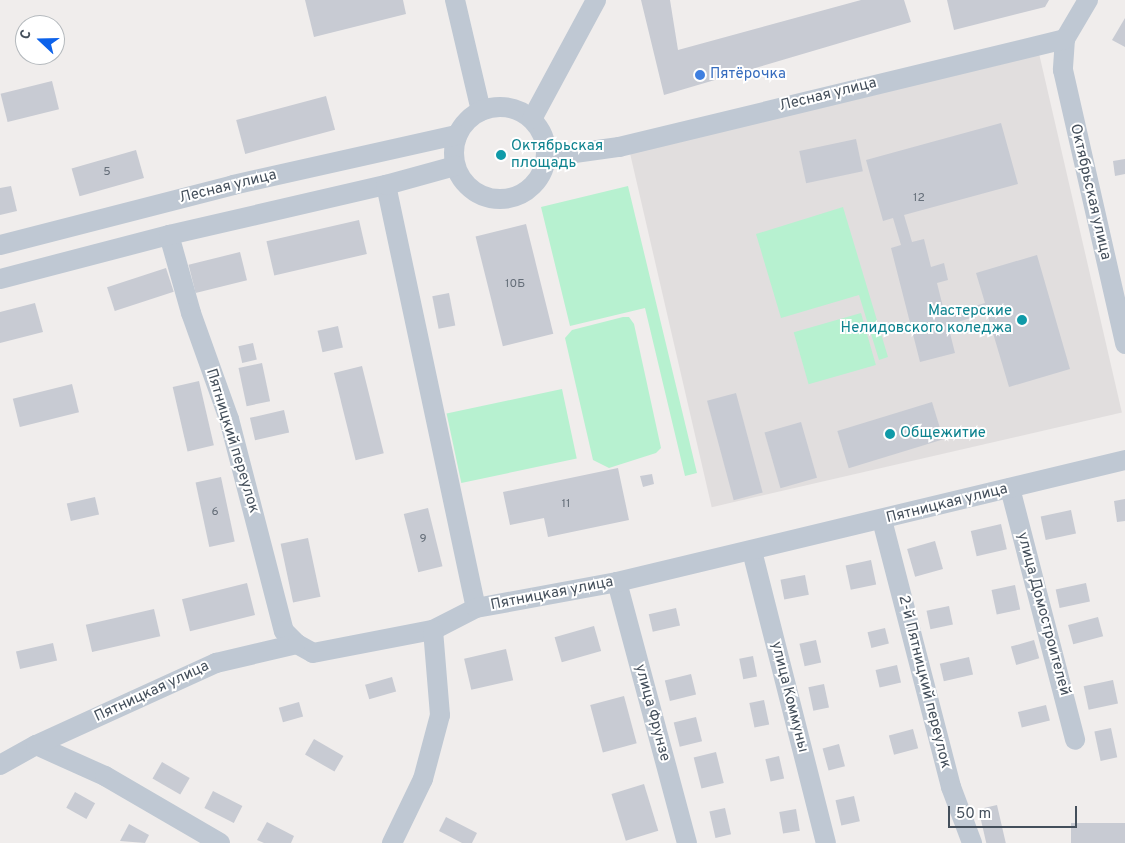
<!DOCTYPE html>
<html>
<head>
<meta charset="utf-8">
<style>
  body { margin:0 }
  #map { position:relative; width:1125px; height:843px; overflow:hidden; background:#f0edec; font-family:Overpass,sans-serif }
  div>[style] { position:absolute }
  .education>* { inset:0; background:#e1dede; transform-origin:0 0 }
  .green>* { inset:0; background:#b7f1d0; transform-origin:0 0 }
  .building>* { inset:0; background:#c8cbd3; transform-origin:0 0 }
  .street>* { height:20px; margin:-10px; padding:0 10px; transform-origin:10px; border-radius:10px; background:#bfc8d3 }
  .street>.ring { margin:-10px; padding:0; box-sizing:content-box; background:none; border:20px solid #bfc8d3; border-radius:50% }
  .dots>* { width:14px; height:14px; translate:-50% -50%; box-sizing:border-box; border:2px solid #fff; border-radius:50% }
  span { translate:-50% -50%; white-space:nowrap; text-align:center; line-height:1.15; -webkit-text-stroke:4px #fff; paint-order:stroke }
  .number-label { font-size:12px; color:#656e79 }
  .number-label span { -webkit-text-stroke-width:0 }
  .shop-label { font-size:15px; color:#366cbe }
  .left { translate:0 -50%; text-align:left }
  .street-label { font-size:15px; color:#444f5b }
  .culture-label { font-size:15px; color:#0d838f }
  .right { translate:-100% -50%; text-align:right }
  .north { position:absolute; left:15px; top:15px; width:50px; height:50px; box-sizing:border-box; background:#fff; border:1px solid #b4b9bd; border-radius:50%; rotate:291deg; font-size:14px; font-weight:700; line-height:20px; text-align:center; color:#444f5b }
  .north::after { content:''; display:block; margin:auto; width:18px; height:22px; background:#0d62ea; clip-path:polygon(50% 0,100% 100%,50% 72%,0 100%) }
  .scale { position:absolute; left:948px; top:806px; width:129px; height:22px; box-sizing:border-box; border:2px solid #444f5b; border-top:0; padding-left:6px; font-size:15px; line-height:18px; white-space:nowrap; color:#444f5b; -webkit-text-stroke:4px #fff; paint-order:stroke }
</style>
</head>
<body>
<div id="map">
  <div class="education">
    <div style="left:1038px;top:49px;width:373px;height:421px;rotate:77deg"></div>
  </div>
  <div class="green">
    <div style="clip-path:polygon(628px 186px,697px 473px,685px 476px,645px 308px,570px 326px,541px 207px)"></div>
    <div style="clip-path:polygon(843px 207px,888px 357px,879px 360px,859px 295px,781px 318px,756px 234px)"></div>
    <div style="left:861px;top:313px;width:54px;height:70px;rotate:74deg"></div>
    <div style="clip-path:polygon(623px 317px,629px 317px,634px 324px,661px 448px,656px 453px,609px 468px,593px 460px,565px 338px,572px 330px)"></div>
    <div style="left:562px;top:389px;width:71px;height:118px;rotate:78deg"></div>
  </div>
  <div class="building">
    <div style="clip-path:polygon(305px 0,403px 0,406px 14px,314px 37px)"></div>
    <div style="clip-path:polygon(641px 0,670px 0,678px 50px,861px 0,904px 0,911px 22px,664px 95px)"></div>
    <div style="clip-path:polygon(947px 0,1049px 0,1045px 7px,954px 30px)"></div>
    <div style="clip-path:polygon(1125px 18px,1125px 47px,1112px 40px)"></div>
    <div style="left:52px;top:81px;width:29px;height:53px;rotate:76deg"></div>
    <div style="left:326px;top:96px;width:35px;height:93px;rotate:75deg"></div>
    <div style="clip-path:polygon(1001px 123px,1018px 184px,904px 215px,912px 242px,924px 239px,931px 267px,944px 263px,948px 280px,937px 283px,945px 315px,985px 303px,976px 273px,1037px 255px,1070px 369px,1009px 387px,987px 313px,948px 325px,955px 353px,920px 362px,891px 248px,901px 245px,893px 218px,883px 221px,866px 160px)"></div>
    <div style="left:856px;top:139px;width:33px;height:58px;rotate:78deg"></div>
    <div style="left:136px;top:150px;width:29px;height:67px;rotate:74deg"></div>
    <div style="clip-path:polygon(1125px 159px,1125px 174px,1115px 176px,1113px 161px)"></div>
    <div style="clip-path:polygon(11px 186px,17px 211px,0 215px,0 188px)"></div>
    <div style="left:359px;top:220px;width:35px;height:95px;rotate:77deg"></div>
    <div style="left:526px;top:224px;width:113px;height:52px;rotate:76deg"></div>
    <div style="left:240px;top:252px;width:29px;height:53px;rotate:76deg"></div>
    <div style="left:166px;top:268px;width:25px;height:62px;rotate:72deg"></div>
    <div style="left:449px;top:293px;width:33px;height:17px;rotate:79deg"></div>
    <div style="clip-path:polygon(35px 303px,43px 332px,0 343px,0 312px)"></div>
    <div style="left:338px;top:326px;width:22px;height:21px;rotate:77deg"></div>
    <div style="left:253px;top:343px;width:17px;height:15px;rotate:77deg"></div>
    <div style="left:262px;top:363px;width:39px;height:24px;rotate:78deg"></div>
    <div style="left:362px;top:366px;width:90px;height:29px;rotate:76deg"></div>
    <div style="left:199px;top:381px;width:66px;height:27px;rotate:77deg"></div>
    <div style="left:72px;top:384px;width:29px;height:61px;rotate:76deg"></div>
    <div style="left:736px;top:393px;width:103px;height:30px;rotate:75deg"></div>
    <div style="left:932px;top:402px;width:39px;height:99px;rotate:73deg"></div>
    <div style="left:284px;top:410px;width:23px;height:35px;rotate:77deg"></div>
    <div style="left:801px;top:422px;width:58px;height:38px;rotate:74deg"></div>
    <div style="clip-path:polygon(618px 468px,629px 520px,548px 537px,544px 518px,510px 525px,503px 492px)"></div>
    <div style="clip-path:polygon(652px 474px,654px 484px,643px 487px,640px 476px)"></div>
    <div style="left:221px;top:477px;width:66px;height:26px;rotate:78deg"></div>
    <div style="left:95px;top:497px;width:18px;height:29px;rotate:77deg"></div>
    <div style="clip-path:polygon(1125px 499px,1125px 521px,1117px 522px,1114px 501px)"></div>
    <div style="left:428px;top:508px;width:60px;height:25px;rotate:76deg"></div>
    <div style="left:1071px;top:510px;width:24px;height:31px;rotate:78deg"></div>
    <div style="left:1001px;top:524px;width:26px;height:31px;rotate:77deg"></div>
    <div style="left:308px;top:538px;width:60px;height:28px;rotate:78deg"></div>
    <div style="left:935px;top:541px;width:29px;height:29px;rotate:74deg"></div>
    <div style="left:871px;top:560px;width:25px;height:26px;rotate:78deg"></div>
    <div style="left:805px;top:575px;width:20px;height:25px;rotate:79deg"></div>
    <div style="left:247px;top:583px;width:33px;height:67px;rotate:76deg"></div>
    <div style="left:1086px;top:583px;width:19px;height:31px;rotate:78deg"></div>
    <div style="left:1015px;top:585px;width:25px;height:24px;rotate:78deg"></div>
    <div style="left:949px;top:606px;width:19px;height:23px;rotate:78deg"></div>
    <div style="left:676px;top:608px;width:18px;height:28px;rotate:77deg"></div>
    <div style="left:154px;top:609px;width:28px;height:70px;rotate:77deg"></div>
    <div style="left:1098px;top:617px;width:20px;height:31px;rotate:75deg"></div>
    <div style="left:594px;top:626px;width:26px;height:41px;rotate:74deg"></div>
    <div style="left:885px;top:628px;width:16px;height:18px;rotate:76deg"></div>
    <div style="left:816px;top:640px;width:23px;height:17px;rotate:77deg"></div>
    <div style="left:1034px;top:640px;width:19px;height:24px;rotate:74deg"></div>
    <div style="left:53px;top:643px;width:18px;height:38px;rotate:77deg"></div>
    <div style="left:506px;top:649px;width:32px;height:43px;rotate:77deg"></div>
    <div style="left:753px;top:656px;width:21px;height:14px;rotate:79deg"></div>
    <div style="left:969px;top:657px;width:18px;height:30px;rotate:77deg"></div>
    <div style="left:897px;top:665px;width:18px;height:22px;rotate:77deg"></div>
    <div style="left:691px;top:674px;width:21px;height:27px;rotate:76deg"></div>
    <div style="left:392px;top:677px;width:15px;height:28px;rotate:74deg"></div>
    <div style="left:1113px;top:680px;width:24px;height:30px;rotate:78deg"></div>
    <div style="left:824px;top:684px;width:24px;height:16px;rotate:78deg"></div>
    <div style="left:624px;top:696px;width:49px;height:35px;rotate:75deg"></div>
    <div style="left:764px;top:700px;width:25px;height:15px;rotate:78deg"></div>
    <div style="left:299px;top:702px;width:15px;height:21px;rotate:74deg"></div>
    <div style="left:1046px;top:705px;width:16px;height:29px;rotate:76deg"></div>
    <div style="left:696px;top:717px;width:25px;height:23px;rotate:76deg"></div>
    <div style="left:1111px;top:728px;width:30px;height:17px;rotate:78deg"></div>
    <div style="left:913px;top:729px;width:20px;height:25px;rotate:75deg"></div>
    <div style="left:314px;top:739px;width:34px;height:18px;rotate:30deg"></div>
    <div style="left:839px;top:744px;width:23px;height:17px;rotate:75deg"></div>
    <div style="left:716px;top:752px;width:32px;height:23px;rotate:76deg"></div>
    <div style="left:779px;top:756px;width:23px;height:14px;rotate:77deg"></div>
    <div style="left:162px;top:762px;width:32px;height:19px;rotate:30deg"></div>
    <div style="left:644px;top:784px;width:49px;height:34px;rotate:73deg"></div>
    <div style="left:213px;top:791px;width:33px;height:19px;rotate:27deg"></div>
    <div style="left:75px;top:792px;width:23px;height:18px;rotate:29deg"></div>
    <div style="left:854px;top:796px;width:26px;height:19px;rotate:77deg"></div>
    <div style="left:997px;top:805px;width:39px;height:19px;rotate:77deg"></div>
    <div style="left:725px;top:808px;width:27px;height:16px;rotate:77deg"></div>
    <div style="left:796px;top:809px;width:22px;height:17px;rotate:80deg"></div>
    <div style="clip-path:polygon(446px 817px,477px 833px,472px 843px,462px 843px,439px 831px)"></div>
    <div style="clip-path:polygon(267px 822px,294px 836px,291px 843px,264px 843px,257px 840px)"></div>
    <div style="left:1071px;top:823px;width:54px;height:20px"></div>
    <div style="clip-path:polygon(129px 824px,149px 835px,145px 843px,120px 841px)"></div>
  </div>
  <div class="street">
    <div style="left:455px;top:0;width:114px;rotate:76.8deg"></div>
    <div style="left:1088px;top:0;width:45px;rotate:120.5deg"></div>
    <div style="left:1065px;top:39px;width:31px;rotate:94deg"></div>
    <div style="left:1063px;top:70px;width:281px;rotate:77.2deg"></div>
    <div class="ring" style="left:454px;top:107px;width:72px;height:72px"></div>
    <div style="left:532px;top:119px;width:135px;rotate:-61.7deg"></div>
    <div style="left:546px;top:157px;width:74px;rotate:-7.8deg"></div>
    <div style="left:619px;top:147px;width:459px;rotate:-13.6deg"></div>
    <div style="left:386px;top:185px;width:432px;rotate:78deg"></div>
    <div style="left:169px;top:235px;width:81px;rotate:74.2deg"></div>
    <div style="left:191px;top:313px;width:113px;rotate:70.3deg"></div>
    <div style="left:229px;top:419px;width:219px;rotate:75.5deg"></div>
    <div style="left:284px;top:631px;width:18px;rotate:45deg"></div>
    <div style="left:0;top:245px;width:241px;rotate:-14.4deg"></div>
    <div style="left:233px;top:185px;width:230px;rotate:-12.6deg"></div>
    <div style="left:0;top:279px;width:175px;rotate:-14.6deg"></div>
    <div style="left:169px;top:235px;width:223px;rotate:-13deg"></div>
    <div style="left:386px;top:185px;width:72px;rotate:-15.4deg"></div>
    <div style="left:1010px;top:488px;width:260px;rotate:75.5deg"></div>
    <div style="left:882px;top:520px;width:276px;rotate:75.5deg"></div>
    <div style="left:951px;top:787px;width:60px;rotate:69.4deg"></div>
    <div style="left:752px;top:551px;width:301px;rotate:75.8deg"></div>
    <div style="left:617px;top:582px;width:270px;rotate:75deg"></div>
    <div style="left:36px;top:745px;width:76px;rotate:24.2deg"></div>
    <div style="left:105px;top:776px;width:133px;rotate:30.2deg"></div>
    <div style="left:0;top:765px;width:41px;rotate:-29.1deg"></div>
    <div style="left:36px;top:745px;width:198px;rotate:-24.5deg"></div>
    <div style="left:216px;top:663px;width:83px;rotate:-13.2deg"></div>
    <div style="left:297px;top:644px;width:18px;rotate:29deg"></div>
    <div style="left:313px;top:653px;width:122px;rotate:-10.9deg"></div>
    <div style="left:433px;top:630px;width:48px;rotate:-27.1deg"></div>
    <div style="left:476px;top:608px;width:143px;rotate:-10.4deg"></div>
    <div style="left:617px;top:582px;width:522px;rotate:-13.5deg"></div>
    <div style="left:392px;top:843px;width:71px;rotate:-64.2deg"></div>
    <div style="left:423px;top:779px;width:66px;rotate:-75.1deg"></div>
    <div style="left:440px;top:715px;width:85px;rotate:-94.7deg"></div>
  </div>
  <div class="dots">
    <div style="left:700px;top:75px;background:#3f7fe0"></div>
    <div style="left:501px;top:155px;background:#0f9aa8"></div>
    <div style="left:1022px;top:320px;background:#0f9aa8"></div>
    <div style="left:890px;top:434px;background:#0f9aa8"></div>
  </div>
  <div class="number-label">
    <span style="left:107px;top:173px">5</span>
    <span style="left:919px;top:199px">12</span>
    <span style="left:515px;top:285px">10Б</span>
    <span style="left:566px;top:505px">11</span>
    <span style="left:215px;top:513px">6</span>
    <span style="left:423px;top:540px">9</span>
  </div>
  <div class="shop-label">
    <span class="left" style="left:710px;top:75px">Пятёрочка</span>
  </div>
  <div class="street-label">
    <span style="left:828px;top:95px;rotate:-14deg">Лесная улица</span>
    <span style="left:228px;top:187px;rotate:-14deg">Лесная улица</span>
    <span style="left:1090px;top:192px;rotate:77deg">Октябрьская улица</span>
    <span style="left:232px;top:441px;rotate:73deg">Пятницкий переулок</span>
    <span style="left:947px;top:504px;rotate:-14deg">Пятницкая улица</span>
    <span style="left:552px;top:594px;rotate:-11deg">Пятницкая улица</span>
    <span style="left:1043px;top:614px;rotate:75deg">улица Домостроителей</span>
    <span style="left:924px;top:682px;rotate:76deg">2-й Пятницкий переулок</span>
    <span style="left:152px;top:692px;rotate:-25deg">Пятницкая улица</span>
    <span style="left:789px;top:697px;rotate:76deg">улица Коммуны</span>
    <span style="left:652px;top:713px;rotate:75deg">улица Фрунзе</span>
  </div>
  <div class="culture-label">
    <span class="left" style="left:511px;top:155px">Октябрьская<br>площадь</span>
    <span class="right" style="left:1012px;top:320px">Мастерские<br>Нелидовского коледжа</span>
    <span class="left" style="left:900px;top:434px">Общежитие</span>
  </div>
  <div class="north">С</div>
  <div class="scale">50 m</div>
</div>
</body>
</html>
